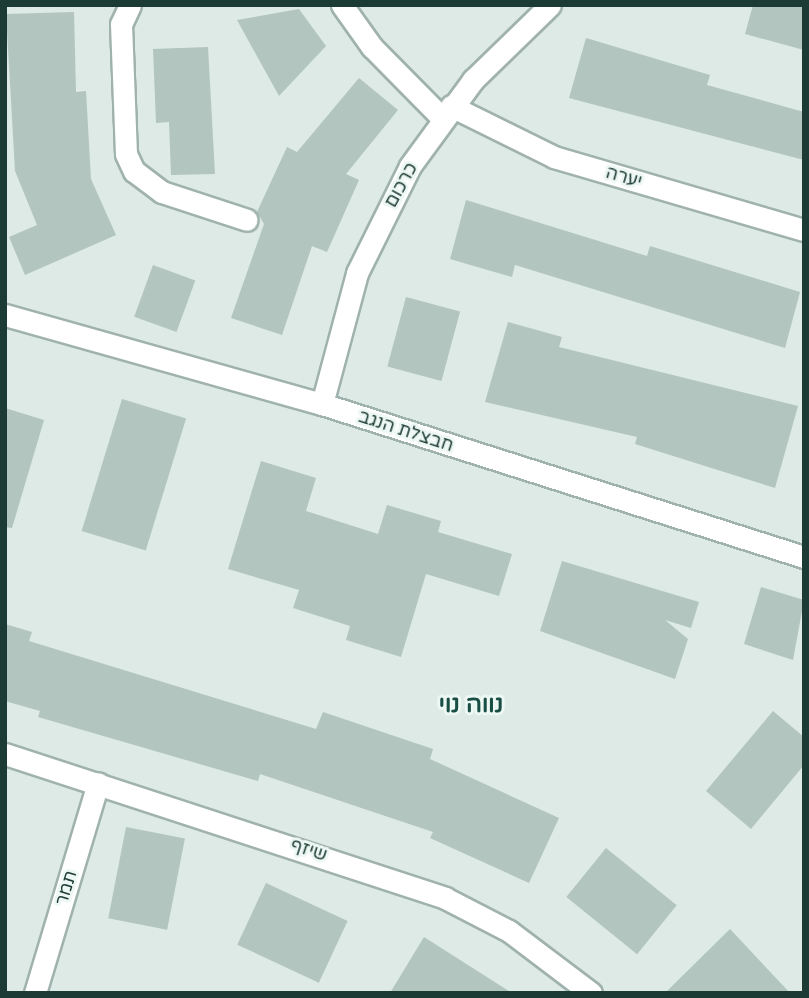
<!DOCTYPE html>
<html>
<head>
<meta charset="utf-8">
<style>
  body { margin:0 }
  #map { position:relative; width:809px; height:998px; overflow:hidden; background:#ddeae5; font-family:"Varela Round",Heebo,sans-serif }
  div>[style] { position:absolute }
  .building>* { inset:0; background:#b2c5be; transform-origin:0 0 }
  .roads { filter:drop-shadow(2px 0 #a0b2ad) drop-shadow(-2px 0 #a0b2ad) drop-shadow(0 2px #a0b2ad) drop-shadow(0 -2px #a0b2ad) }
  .street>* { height:21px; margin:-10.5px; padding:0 10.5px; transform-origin:10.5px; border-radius:10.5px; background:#fff }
  .secondary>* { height:21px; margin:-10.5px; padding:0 10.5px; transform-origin:10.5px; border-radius:10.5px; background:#fff }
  span { translate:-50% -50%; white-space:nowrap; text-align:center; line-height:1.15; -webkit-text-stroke:6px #edf7f3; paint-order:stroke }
  .street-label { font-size:18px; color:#1d3b35 }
  .district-label { font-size:24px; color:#184e44; font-weight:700 }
  .frame { position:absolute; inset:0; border:7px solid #1d3b35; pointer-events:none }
</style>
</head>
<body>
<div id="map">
  <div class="building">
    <div style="clip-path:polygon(753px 5px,804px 5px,804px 50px,745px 34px)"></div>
    <div style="clip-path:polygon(299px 9px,326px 46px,279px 96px,237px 20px)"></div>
    <div style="clip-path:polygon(74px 12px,76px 92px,86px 91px,91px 179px,116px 235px,25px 275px,9px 237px,37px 225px,15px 171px,6px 14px)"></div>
    <div style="clip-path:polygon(586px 38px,710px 75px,707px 85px,804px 112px,804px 160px,569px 98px)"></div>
    <div style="clip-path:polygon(208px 47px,215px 174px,171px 175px,169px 122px,156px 123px,153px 49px)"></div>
    <div style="clip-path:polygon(359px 78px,398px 110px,346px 174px,359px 180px,327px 252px,312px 246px,282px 335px,231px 318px,264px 224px,257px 212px,287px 147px,297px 152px)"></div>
    <div style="clip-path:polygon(466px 200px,647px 256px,650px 246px,800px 292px,785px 348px,515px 265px,512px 277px,450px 259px)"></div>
    <div style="left:153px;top:265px;width:45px;height:55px;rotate:20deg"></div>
    <div style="left:406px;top:297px;width:56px;height:72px;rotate:15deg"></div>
    <div style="clip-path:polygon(508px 322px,562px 337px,559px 347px,798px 406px,775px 488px,635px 444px,637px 437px,485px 402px)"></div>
    <div style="left:122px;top:399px;width:67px;height:138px;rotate:17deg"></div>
    <div style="clip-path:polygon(5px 408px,44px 420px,12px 528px,5px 527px)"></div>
    <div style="clip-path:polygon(261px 461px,316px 478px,306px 511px,378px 534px,387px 505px,441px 521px,438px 532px,512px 554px,499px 596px,426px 574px,401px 657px,346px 640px,350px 626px,293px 608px,299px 590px,228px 569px)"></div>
    <div style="clip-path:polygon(562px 561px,699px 602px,691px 628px,665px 620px,688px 639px,675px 679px,540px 631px)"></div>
    <div style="clip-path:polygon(761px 587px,804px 600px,793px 660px,744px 644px)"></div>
    <div style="clip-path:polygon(5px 624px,32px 632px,29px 641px,316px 729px,323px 712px,433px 749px,430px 759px,559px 818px,529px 883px,430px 838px,433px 832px,260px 774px,258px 781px,38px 717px,40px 711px,5px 701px)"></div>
    <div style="clip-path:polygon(773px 711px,804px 737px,804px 765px,751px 829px,706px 791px)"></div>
    <div style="left:126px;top:827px;width:60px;height:93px;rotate:11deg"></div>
    <div style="left:606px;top:848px;width:91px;height:63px;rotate:39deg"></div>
    <div style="left:266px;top:883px;width:90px;height:68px;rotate:25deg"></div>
    <div style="clip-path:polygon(730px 929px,790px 993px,665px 993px)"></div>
    <div style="clip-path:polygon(424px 937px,512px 993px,390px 993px)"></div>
  </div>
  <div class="roads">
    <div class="street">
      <div style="left:130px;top:5px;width:21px;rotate:115deg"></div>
      <div style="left:121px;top:24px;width:130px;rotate:87.8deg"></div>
      <div style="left:126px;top:154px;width:19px;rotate:65deg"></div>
      <div style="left:134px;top:171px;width:35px;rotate:37deg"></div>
      <div style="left:162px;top:192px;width:89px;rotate:18.2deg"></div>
      <div style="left:342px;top:5px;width:52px;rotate:54.5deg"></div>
      <div style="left:372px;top:47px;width:101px;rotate:45.4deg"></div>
      <div style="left:451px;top:106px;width:115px;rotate:26.3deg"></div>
      <div style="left:554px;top:157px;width:260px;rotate:16.3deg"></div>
      <div style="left:322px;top:404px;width:136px;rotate:-75deg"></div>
      <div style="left:357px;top:273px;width:119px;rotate:-63.6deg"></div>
      <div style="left:410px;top:166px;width:107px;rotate:-53.8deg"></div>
      <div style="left:473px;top:80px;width:107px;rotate:-44.2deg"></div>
      <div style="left:5px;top:754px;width:463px;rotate:18.1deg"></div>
      <div style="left:445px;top:898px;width:72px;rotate:27.3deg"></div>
      <div style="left:509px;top:931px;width:103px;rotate:37.1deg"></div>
      <div style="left:35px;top:993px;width:219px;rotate:-73.3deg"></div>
    </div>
    <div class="secondary">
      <div style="left:5px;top:315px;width:329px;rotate:15.7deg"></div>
      <div style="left:322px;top:404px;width:506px;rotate:17.61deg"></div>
    </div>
  </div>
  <div class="street-label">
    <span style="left:624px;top:177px;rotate:16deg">יערה</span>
    <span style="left:401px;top:185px;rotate:-61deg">כרכום</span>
    <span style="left:406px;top:431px;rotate:18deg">חבצלת הנגב</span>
    <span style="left:309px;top:850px;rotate:18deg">שיזף</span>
    <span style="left:66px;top:888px;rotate:-73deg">תמר</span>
  </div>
  <div class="district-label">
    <span style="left:471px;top:705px">נווה נוי</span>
  </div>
  <div class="frame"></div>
</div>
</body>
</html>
